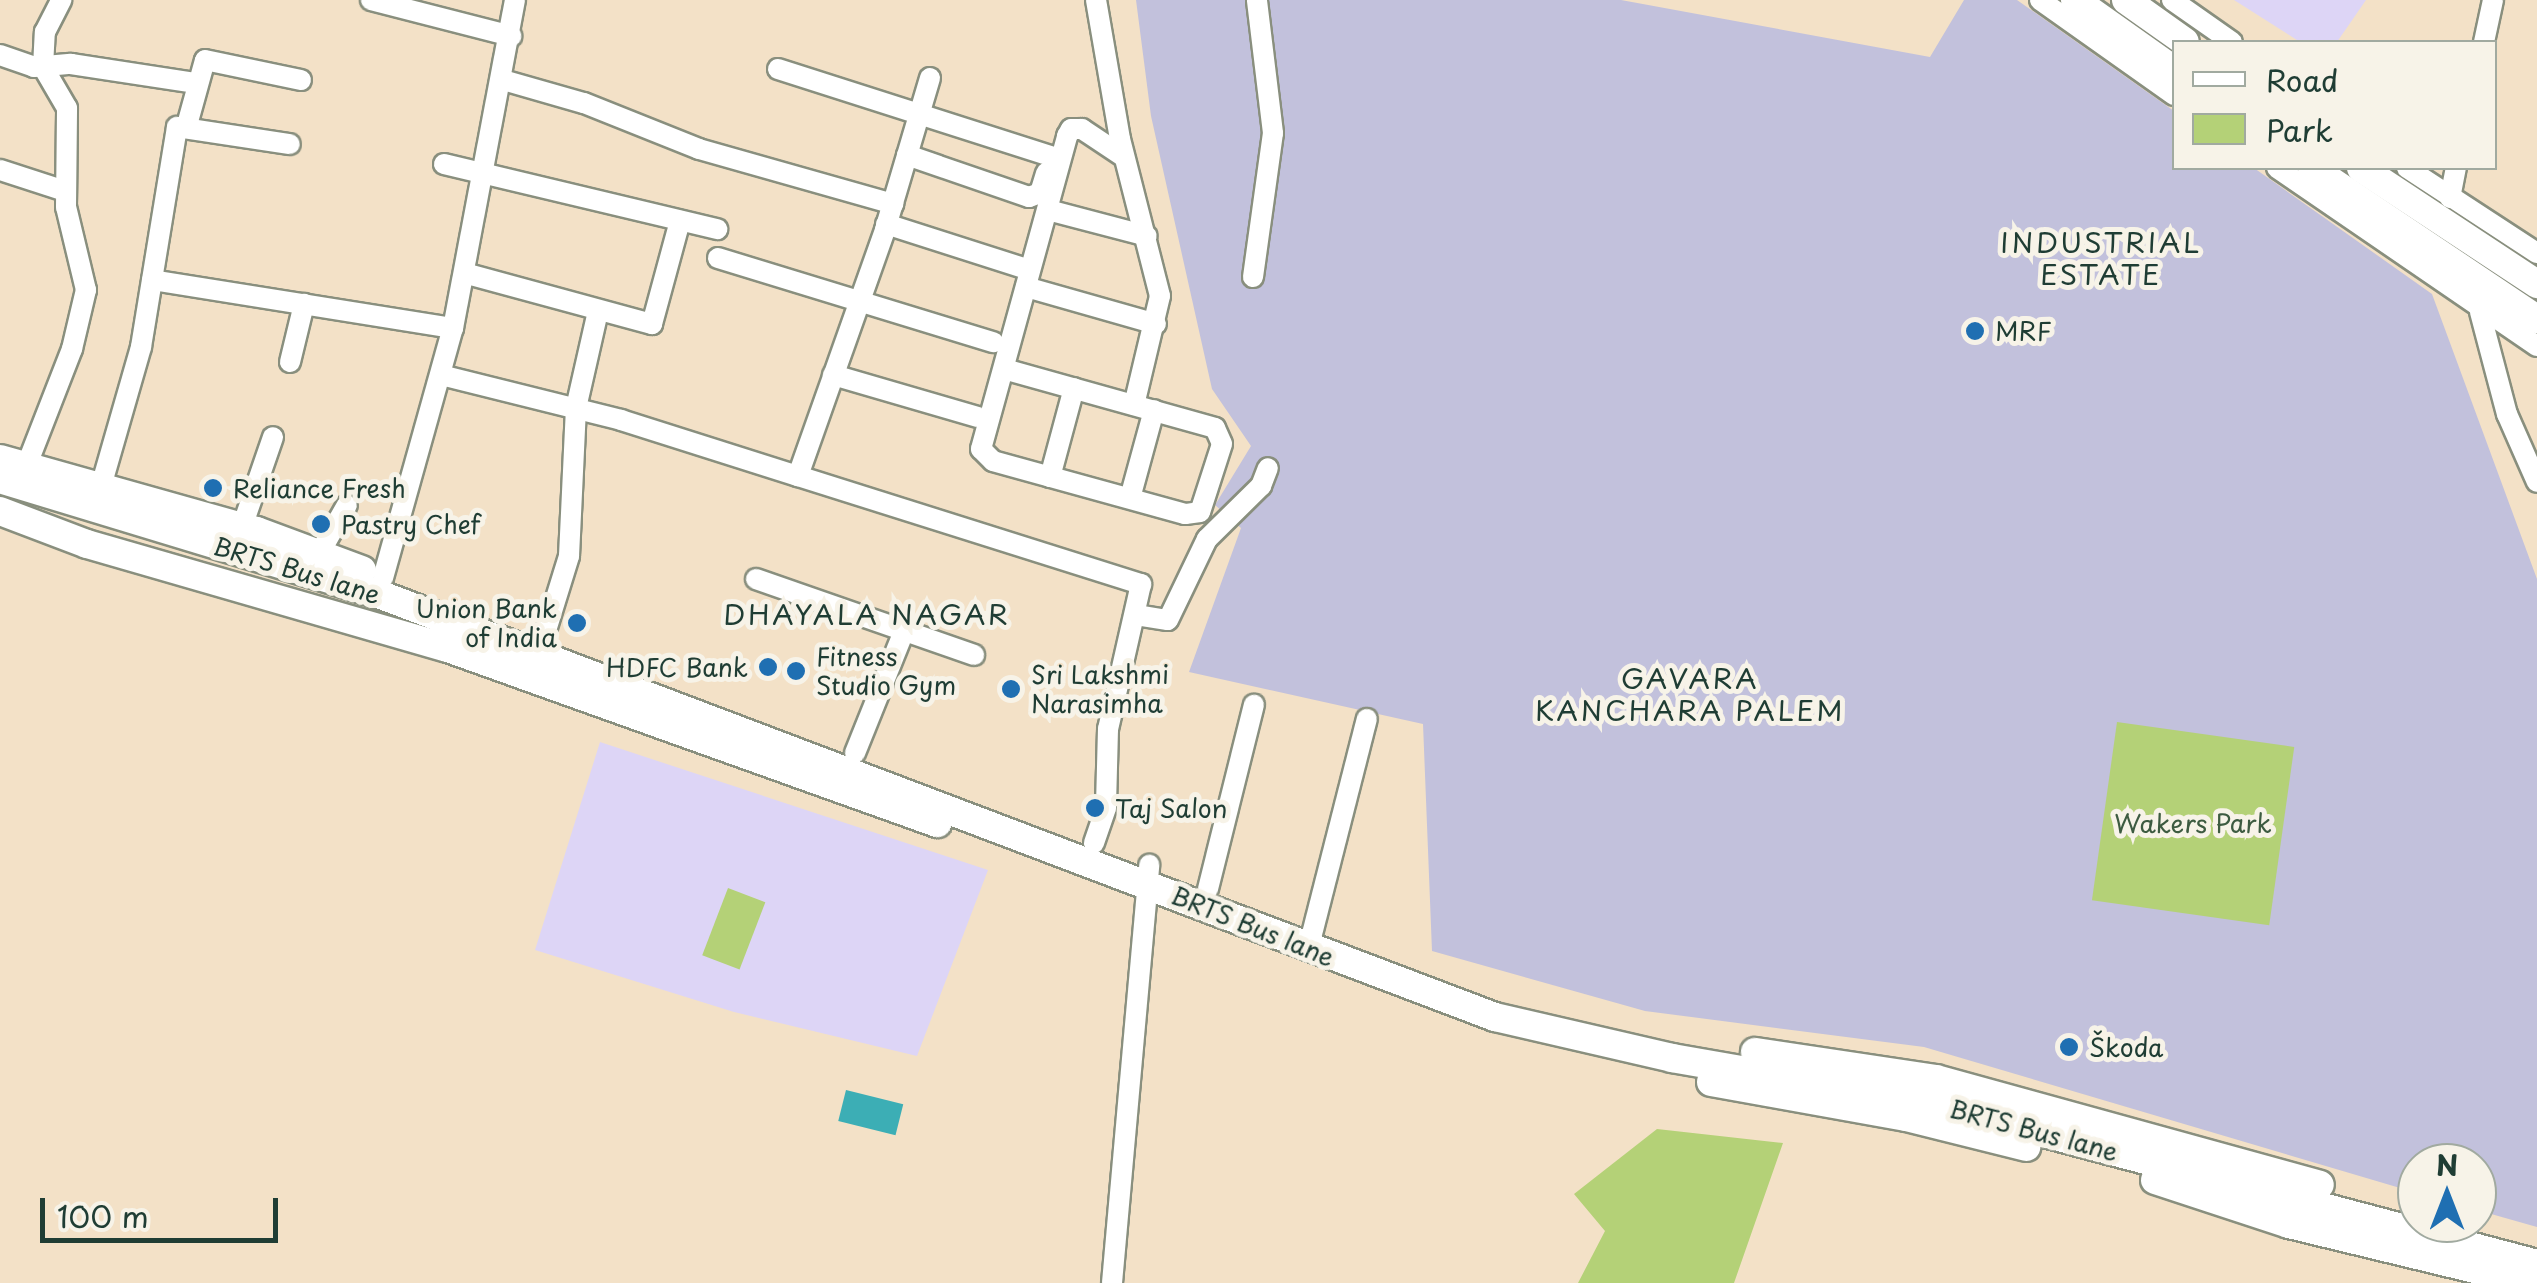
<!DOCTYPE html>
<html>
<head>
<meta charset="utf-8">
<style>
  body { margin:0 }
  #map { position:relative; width:2537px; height:1283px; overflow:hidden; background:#f3e1c7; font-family:"Playpen Sans",sans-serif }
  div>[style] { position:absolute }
  .built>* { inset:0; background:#ddd5f6 }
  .industrial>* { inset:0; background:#c2c1dc }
  .green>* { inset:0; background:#b4d177; transform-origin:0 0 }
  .water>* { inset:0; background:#3caeb5; transform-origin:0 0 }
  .roads { filter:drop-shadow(2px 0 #898f7e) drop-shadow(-2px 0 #898f7e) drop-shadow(0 2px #898f7e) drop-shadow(0 -2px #898f7e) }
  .minor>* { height:20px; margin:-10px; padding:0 10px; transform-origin:10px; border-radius:10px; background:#fff }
  .major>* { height:28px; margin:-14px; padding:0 14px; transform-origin:14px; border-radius:14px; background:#fff }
  .dots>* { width:28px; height:28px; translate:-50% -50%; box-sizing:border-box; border:5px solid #f7f3e8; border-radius:50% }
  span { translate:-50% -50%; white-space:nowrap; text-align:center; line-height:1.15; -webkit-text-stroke:10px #f7f3e8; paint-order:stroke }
  .poi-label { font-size:25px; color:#1f3d34 }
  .left { translate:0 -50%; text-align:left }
  .right { translate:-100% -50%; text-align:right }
  .street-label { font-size:25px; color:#1f3d34 }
  .park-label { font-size:25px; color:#3d5b41 }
  .neighbourhood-label { font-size:28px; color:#1f3d34; letter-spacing:2.5px }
  .legend { position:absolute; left:2172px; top:40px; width:325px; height:130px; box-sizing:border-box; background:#f7f3e8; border:2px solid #a1aaa0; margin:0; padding:12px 18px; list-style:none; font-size:30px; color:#1f3d34 }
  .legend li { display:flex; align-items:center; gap:20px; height:50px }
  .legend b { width:50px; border:2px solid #a1aaa0 }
  .north { position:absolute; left:2397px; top:1143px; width:100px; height:100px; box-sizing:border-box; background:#f7f3e8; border:2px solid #a1aaa0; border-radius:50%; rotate:0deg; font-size:28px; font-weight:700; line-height:40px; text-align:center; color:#1f3d34 }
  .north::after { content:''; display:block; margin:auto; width:35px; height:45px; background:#1f6fb2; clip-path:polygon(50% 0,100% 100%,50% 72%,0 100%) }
  .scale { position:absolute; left:40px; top:1198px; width:238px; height:45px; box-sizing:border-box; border:5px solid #1f3d34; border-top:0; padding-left:12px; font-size:30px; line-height:35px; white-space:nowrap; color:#1f3d34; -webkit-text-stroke:8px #f7f3e8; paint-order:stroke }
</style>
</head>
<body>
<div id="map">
  <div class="built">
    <div style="clip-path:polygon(2234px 0,2366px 0,2337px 42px,2300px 42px)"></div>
    <div style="clip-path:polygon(600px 742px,988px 870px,917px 1056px,734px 1012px,535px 950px)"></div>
  </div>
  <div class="industrial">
    <div style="clip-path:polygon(1136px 0,1621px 0,1930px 57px,1964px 0,2017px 0,2174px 111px,2174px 168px,2254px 168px,2432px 294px,2537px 579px,2537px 1227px,2477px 1210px,2477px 1163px,2417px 1163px,2417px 1193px,1924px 1047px,1645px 1011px,1432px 951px,1423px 724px,1189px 672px,1241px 528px,1215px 505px,1251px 446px,1212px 389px,1151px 116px)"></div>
  </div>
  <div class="green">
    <div style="left:2117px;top:722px;width:179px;height:180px;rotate:8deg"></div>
    <div style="left:728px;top:888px;width:40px;height:72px;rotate:21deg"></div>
    <div style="clip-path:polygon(1657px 1129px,1783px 1143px,1734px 1283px,1578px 1283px,1605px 1231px,1574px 1194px)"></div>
  </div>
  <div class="water">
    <div style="left:846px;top:1090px;width:59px;height:32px;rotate:14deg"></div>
  </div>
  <div class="roads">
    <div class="minor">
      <div style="left:371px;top:0;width:145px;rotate:14.4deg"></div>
      <div style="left:1096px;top:0;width:141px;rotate:80.2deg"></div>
      <div style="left:1120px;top:139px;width:162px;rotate:75.7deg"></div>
      <div style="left:1160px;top:296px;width:112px;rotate:103.4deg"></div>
      <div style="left:2040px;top:0;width:164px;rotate:35.3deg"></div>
      <div style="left:2172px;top:0;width:73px;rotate:35deg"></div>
      <div style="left:2484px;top:42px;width:43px;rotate:-77.9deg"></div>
      <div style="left:0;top:55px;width:36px;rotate:19deg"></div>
      <div style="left:34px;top:67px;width:37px;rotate:-5deg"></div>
      <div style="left:71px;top:64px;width:125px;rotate:8.7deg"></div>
      <div style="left:778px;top:69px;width:286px;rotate:17.7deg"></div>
      <div style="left:930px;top:78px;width:159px;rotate:106.5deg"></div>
      <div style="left:885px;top:230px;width:261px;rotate:109.5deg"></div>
      <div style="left:798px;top:476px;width:360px;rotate:17.5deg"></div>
      <div style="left:1141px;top:584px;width:149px;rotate:102.8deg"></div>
      <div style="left:1108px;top:729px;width:79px;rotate:91.5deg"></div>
      <div style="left:1106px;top:808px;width:37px;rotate:109deg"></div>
      <div style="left:503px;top:80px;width:84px;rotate:15.9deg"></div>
      <div style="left:584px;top:103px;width:124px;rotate:21.8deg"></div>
      <div style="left:699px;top:149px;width:202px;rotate:15.8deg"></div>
      <div style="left:187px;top:125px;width:67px;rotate:-74.5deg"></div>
      <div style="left:205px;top:60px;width:98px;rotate:11.8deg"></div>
      <div style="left:907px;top:155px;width:129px;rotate:19deg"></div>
      <div style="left:1029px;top:197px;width:12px;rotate:-20deg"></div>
      <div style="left:1040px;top:193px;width:21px;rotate:-73deg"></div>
      <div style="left:444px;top:164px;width:281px;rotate:13.4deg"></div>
      <div style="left:2277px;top:168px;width:315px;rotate:34.4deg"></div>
      <div style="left:2407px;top:168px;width:155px;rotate:33.2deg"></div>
      <div style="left:0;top:170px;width:68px;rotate:17.9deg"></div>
      <div style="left:2450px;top:198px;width:31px;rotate:-79deg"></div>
      <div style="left:1048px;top:210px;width:102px;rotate:14.7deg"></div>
      <div style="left:886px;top:224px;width:142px;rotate:17.7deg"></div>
      <div style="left:718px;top:258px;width:288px;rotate:17deg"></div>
      <div style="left:464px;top:273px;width:195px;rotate:15.2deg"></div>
      <div style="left:652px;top:324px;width:107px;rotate:-74.8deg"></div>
      <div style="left:1253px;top:277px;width:145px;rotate:-82.1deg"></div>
      <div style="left:1273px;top:133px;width:134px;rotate:-96.9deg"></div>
      <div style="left:152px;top:280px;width:305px;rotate:9.1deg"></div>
      <div style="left:1026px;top:287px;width:135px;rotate:15.9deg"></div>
      <div style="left:2480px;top:312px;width:106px;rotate:75.2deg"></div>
      <div style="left:2507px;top:414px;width:74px;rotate:66.2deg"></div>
      <div style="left:290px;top:362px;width:60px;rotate:-76.4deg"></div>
      <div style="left:1004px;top:369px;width:219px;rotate:15.6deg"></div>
      <div style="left:1215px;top:428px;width:17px;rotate:66deg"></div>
      <div style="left:1222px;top:444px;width:71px;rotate:107.9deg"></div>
      <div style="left:1200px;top:512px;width:15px;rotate:172deg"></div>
      <div style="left:1185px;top:514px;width:199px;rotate:-164.6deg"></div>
      <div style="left:993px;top:461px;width:17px;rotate:-135deg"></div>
      <div style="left:981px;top:449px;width:325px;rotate:-74.6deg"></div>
      <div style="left:1067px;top:136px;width:8px;rotate:-60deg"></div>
      <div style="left:1071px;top:129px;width:11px"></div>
      <div style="left:1082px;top:129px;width:50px;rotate:33.7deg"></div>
      <div style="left:441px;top:375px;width:186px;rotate:14deg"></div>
      <div style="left:621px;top:420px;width:186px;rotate:17.6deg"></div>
      <div style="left:833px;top:375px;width:151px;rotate:16.2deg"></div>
      <div style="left:26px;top:467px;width:127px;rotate:-68.7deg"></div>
      <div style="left:72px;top:349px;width:61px;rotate:-76.7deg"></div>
      <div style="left:86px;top:290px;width:85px;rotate:-103.5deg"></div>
      <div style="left:66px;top:207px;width:99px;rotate:-89.4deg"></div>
      <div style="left:67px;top:108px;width:48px;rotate:-120.3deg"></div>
      <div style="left:43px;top:67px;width:35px;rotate:-87deg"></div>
      <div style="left:45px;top:32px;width:36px;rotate:-63deg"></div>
      <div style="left:1050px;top:477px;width:92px;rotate:-74.9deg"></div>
      <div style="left:100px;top:490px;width:149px;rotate:-74deg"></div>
      <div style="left:141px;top:347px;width:223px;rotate:-80.7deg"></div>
      <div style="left:177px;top:127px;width:114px;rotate:8.6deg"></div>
      <div style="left:1130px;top:498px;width:91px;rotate:-74.7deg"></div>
      <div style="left:242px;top:527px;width:95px;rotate:-71deg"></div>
      <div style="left:319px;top:554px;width:56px;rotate:-60.3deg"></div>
      <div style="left:383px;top:578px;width:260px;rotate:-74.4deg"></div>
      <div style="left:453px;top:328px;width:334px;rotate:-79.3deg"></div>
      <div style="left:756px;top:579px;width:231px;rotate:19.2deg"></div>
      <div style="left:1136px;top:615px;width:32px;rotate:9deg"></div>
      <div style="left:1168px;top:620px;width:90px;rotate:-64.3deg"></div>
      <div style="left:1207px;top:539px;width:76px;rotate:-44.5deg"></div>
      <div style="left:1261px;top:486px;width:19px;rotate:-69deg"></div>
      <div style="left:544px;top:637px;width:85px;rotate:-72.8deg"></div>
      <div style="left:569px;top:556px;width:148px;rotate:-87.3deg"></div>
      <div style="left:576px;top:408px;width:99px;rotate:-77.2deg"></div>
      <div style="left:855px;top:753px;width:131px;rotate:-68.1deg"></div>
      <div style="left:1208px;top:889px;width:190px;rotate:-76deg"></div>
      <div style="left:1312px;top:934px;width:222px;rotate:-75.7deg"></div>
      <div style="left:1112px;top:1283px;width:420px;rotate:-84.9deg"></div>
    </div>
    <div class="major">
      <div style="left:2075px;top:0;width:121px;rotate:35.3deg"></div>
      <div style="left:2126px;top:0;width:72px;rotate:35.4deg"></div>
      <div style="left:2312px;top:168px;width:271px;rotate:33.9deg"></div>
      <div style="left:2361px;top:168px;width:211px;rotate:33.4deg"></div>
      <div style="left:0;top:459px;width:267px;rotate:15.7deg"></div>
      <div style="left:257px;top:531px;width:112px;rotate:20.4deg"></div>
      <div style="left:0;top:479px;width:390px;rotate:16.9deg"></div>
      <div style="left:373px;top:592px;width:1200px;rotate:20.75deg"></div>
      <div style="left:1495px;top:1017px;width:182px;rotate:13deg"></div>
      <div style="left:1672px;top:1058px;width:267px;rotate:9.9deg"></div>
      <div style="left:1935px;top:1104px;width:623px;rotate:14.88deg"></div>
      <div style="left:0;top:511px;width:93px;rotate:20.8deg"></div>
      <div style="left:87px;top:544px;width:373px;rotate:16.1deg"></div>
      <div style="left:445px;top:647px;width:523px;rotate:19.68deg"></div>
      <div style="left:1755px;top:1052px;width:183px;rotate:8.5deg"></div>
      <div style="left:1936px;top:1079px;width:398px;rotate:15.4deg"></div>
      <div style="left:1711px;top:1082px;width:198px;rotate:10.2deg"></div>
      <div style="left:1906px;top:1117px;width:124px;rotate:14deg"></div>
      <div style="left:2155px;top:1180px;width:141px;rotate:18.2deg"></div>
      <div style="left:2289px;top:1224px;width:251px;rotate:13.6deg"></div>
    </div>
  </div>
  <div class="dots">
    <div style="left:1975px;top:331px;background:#1f6fb2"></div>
    <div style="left:213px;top:488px;background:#1f6fb2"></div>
    <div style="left:321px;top:524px;background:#1f6fb2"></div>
    <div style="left:577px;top:623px;background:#1f6fb2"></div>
    <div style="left:768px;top:667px;background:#1f6fb2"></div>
    <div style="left:796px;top:671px;background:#1f6fb2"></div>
    <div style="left:1011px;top:689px;background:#1f6fb2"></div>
    <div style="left:1095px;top:808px;background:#1f6fb2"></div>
    <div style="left:2069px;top:1047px;background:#1f6fb2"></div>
  </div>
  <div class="poi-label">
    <span class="left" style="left:1995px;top:331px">MRF</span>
    <span class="left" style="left:233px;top:488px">Reliance Fresh</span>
    <span class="left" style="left:341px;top:524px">Pastry Chef</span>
    <span class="right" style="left:557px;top:623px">Union Bank<br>of India</span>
    <span class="left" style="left:816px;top:671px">Fitness<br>Studio Gym</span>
    <span class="right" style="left:748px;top:667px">HDFC Bank</span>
    <span class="left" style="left:1031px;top:689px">Sri Lakshmi<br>Narasimha</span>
    <span class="left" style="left:1115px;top:808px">Taj Salon</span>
    <span class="left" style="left:2089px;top:1047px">Škoda</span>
  </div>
  <div class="street-label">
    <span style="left:297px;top:570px;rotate:17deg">BRTS Bus lane</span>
    <span style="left:1253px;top:926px;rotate:22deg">BRTS Bus lane</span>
    <span style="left:2034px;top:1130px;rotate:15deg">BRTS Bus lane</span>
  </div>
  <div class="park-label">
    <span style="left:2193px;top:823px">Wakers Park</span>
  </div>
  <div class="neighbourhood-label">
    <span style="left:2101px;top:258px">INDUSTRIAL<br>ESTATE</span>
    <span style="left:867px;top:614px">DHAYALA NAGAR</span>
    <span style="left:1690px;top:694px">GAVARA<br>KANCHARA PALEM</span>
  </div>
  <ul class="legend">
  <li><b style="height:12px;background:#fff"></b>Road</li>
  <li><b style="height:28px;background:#b4d177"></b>Park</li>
  </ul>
  <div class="north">N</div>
  <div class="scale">100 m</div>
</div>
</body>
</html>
